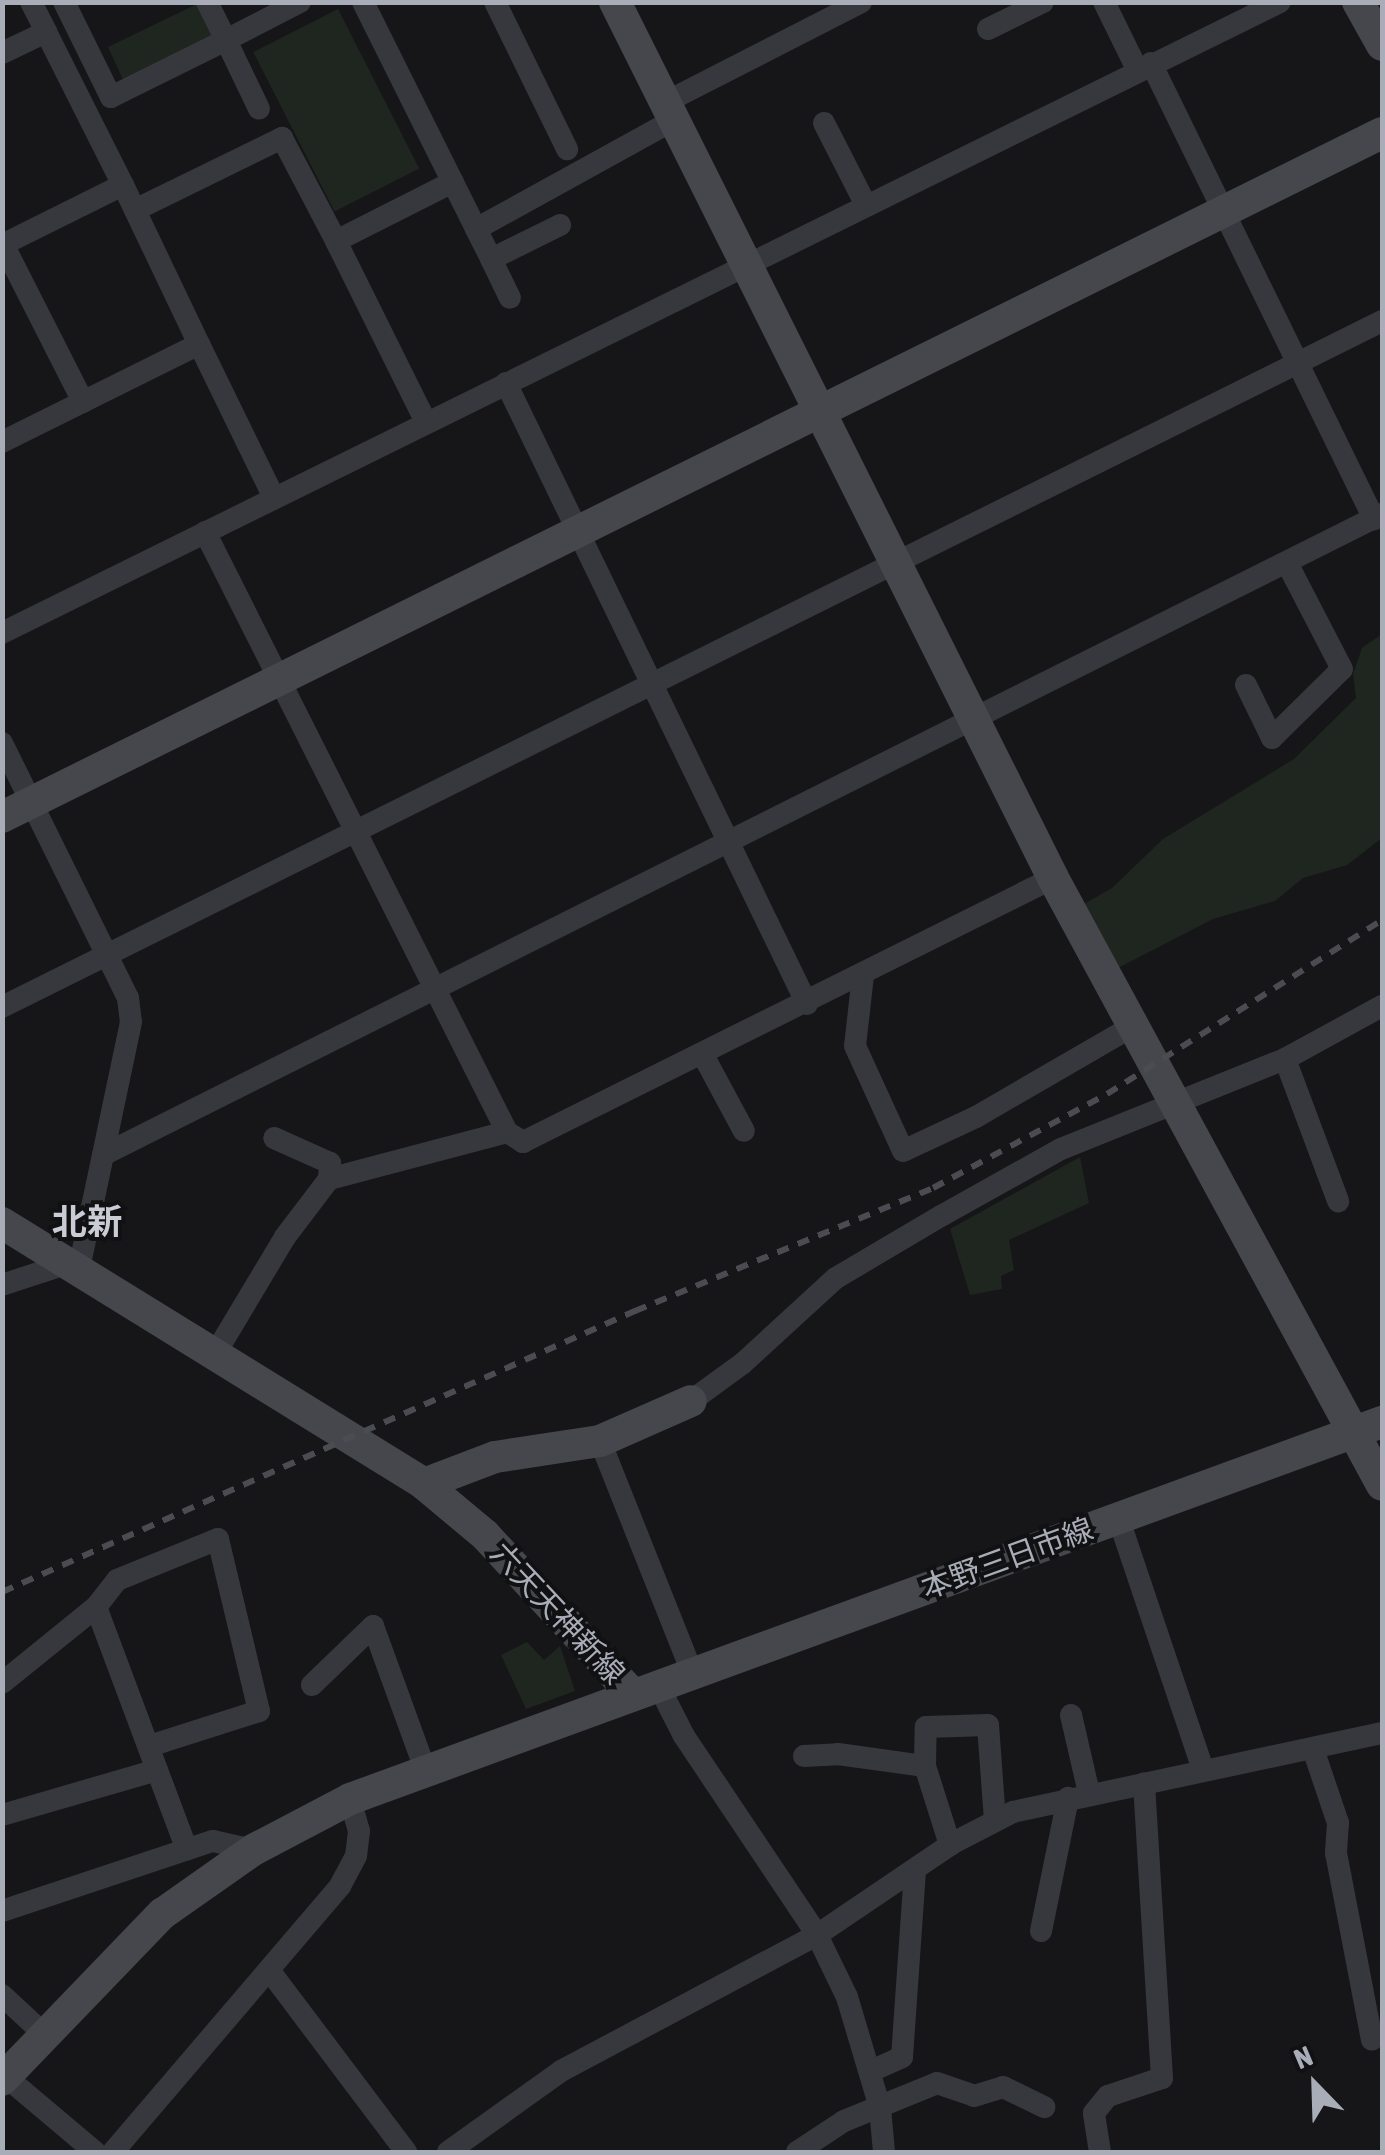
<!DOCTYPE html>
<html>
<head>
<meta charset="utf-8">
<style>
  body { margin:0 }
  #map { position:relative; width:1385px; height:2155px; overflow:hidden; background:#161618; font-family:"Asap Condensed","Noto Sans JP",sans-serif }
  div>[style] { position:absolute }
  .green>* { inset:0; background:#1e261f; transform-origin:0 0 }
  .street>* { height:22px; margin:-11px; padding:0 11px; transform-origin:11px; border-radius:11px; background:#37383d }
  .secondary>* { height:32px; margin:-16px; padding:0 16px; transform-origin:16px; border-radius:16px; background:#45474d }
  .rail>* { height:6px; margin-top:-3px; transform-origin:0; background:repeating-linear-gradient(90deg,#4a4c52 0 12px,transparent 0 22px) }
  span { translate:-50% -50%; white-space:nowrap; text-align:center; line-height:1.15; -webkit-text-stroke:8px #111113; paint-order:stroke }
  .street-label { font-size:30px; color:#a8adb8 }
  .quarter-label { font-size:35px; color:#c9ccd4; font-weight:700 }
  .frame { position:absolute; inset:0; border:5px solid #a8adb8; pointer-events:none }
  .north { position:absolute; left:1265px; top:2035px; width:100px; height:100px; -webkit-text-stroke:8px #111113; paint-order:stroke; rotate:337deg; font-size:28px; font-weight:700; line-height:40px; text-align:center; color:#a8adb8 }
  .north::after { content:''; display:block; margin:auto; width:35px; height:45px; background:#a8adb8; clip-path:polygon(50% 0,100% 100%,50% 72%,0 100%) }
</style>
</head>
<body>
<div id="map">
  <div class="green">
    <div style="clip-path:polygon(197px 4px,213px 35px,125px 84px,108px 47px)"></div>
    <div style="left:338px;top:9px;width:179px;height:95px;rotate:63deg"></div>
    <div style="clip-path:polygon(1382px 634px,1382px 838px,1347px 865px,1303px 878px,1275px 901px,1213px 919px,1112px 971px,1079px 907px,1112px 888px,1163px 839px,1294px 759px,1356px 698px,1353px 674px,1362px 648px)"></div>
    <div style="clip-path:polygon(1080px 1157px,1089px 1203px,1009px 1240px,1014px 1270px,1001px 1276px,1002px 1289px,970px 1295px,950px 1229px)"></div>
    <div style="clip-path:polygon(527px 1642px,544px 1660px,560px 1646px,575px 1691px,526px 1709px,501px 1655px)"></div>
  </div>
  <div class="street">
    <div style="left:31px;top:2px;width:34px;rotate:63deg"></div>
    <div style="left:64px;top:2px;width:106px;rotate:63.7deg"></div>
    <div style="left:111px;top:97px;width:128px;rotate:-26.4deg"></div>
    <div style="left:226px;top:40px;width:76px;rotate:64.4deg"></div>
    <div style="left:207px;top:2px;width:42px;rotate:63.4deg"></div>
    <div style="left:226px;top:40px;width:83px;rotate:-27.2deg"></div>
    <div style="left:363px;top:2px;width:254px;rotate:63.5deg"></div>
    <div style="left:476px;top:229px;width:227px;rotate:-28.9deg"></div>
    <div style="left:495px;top:2px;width:164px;rotate:63.9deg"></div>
    <div style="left:1104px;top:2px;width:75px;rotate:63.8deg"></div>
    <div style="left:988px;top:29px;width:61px;rotate:-26.1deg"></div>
    <div style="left:2px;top:53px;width:49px;rotate:-25.5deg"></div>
    <div style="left:46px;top:32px;width:171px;rotate:63.3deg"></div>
    <div style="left:1151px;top:63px;width:508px;rotate:63.94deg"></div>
    <div style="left:666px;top:102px;width:219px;rotate:-27.1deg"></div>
    <div style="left:824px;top:123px;width:92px;rotate:62.9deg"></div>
    <div style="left:135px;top:210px;width:164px;rotate:-26.1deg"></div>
    <div style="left:282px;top:138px;width:116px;rotate:62.3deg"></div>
    <div style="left:336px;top:241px;width:131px;rotate:-26.8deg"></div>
    <div style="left:476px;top:229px;width:34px;rotate:63deg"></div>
    <div style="left:491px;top:259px;width:77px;rotate:-26.2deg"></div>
    <div style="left:336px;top:241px;width:202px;rotate:63.6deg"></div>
    <div style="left:3px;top:244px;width:177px;rotate:63.1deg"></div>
    <div style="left:2px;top:245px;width:135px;rotate:-26.4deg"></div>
    <div style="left:123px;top:185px;width:176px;rotate:64.5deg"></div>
    <div style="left:491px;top:259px;width:43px;rotate:64deg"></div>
    <div style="left:506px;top:383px;width:690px;rotate:64.14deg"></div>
    <div style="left:2px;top:442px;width:220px;rotate:-26.4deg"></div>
    <div style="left:199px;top:344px;width:171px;rotate:64deg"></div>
    <div style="left:205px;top:532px;width:672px;rotate:63.28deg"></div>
    <div style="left:2px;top:633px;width:1425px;rotate:-26.28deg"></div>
    <div style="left:1246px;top:685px;width:59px;rotate:63.9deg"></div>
    <div style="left:1272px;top:738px;width:98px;rotate:-44.6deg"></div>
    <div style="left:1342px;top:669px;width:119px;rotate:-117.4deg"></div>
    <div style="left:2px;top:743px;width:284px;rotate:63.7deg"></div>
    <div style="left:128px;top:998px;width:24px;rotate:83deg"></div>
    <div style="left:131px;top:1022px;width:242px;rotate:101.9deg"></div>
    <div style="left:81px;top:1259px;width:83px;rotate:161.8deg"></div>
    <div style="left:863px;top:975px;width:71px;rotate:96.4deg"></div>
    <div style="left:855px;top:1046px;width:115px;rotate:65.4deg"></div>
    <div style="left:903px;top:1151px;width:81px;rotate:-25deg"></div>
    <div style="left:976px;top:1117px;width:181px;rotate:-30.1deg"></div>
    <div style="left:2px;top:1007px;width:1541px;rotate:-26.43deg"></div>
    <div style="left:703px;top:1055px;width:86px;rotate:61.7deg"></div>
    <div style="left:1285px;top:1059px;width:152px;rotate:69.5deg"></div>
    <div style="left:103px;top:1155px;width:1431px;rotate:-26.62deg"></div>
    <div style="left:329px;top:1179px;width:184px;rotate:-14.8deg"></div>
    <div style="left:507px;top:1132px;width:19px;rotate:32deg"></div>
    <div style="left:523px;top:1142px;width:592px;rotate:-26.48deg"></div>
    <div style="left:215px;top:1354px;width:136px;rotate:-59.1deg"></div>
    <div style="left:285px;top:1237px;width:73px;rotate:-52.8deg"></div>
    <div style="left:329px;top:1179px;width:16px;rotate:-86deg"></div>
    <div style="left:330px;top:1163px;width:61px;rotate:-155.9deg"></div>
    <div style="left:691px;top:1401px;width:63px;rotate:-36deg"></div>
    <div style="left:742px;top:1364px;width:127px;rotate:-42.5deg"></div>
    <div style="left:836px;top:1278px;width:122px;rotate:-30.6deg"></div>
    <div style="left:941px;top:1216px;width:137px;rotate:-29.2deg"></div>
    <div style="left:1061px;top:1149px;width:241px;rotate:-21.9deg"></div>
    <div style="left:1285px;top:1059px;width:111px;rotate:-28.7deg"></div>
    <div style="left:600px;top:1441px;width:249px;rotate:68.3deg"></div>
    <div style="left:1118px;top:1517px;width:266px;rotate:71.4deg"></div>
    <div style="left:2px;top:1683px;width:121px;rotate:-39deg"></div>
    <div style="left:312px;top:1685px;width:85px;rotate:-44deg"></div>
    <div style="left:373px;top:1626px;width:155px;rotate:70deg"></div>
    <div style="left:658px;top:1685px;width:57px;rotate:63deg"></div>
    <div style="left:684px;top:1736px;width:239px;rotate:56.2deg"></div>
    <div style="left:817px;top:1935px;width:69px;rotate:64.2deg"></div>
    <div style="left:847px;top:1997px;width:116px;rotate:73.4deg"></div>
    <div style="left:880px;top:2108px;width:44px;rotate:84.8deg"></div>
    <div style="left:1071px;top:1715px;width:80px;rotate:77deg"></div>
    <div style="left:1313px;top:1749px;width:78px;rotate:71.3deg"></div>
    <div style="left:1338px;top:1823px;width:30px;rotate:94deg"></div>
    <div style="left:1336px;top:1853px;width:190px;rotate:79.1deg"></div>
    <div style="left:804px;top:1756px;width:34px;rotate:-3deg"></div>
    <div style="left:838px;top:1754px;width:88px;rotate:7.9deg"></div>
    <div style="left:925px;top:1766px;width:83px;rotate:72.4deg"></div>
    <div style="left:925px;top:1766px;width:39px;rotate:-89deg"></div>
    <div style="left:926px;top:1727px;width:62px;rotate:-1.8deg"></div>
    <div style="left:988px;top:1725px;width:96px;rotate:85.8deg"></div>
    <div style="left:157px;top:1770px;width:85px;rotate:69.4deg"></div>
    <div style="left:2px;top:1815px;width:161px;rotate:-16.2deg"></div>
    <div style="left:157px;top:1770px;width:174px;rotate:-110.5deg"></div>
    <div style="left:96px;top:1607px;width:34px;rotate:-52deg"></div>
    <div style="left:117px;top:1580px;width:109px;rotate:-22.1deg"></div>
    <div style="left:218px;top:1539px;width:177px;rotate:76.6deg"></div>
    <div style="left:259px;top:1711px;width:115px;rotate:162.3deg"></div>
    <div style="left:2px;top:1911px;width:222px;rotate:-18.4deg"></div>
    <div style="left:213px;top:1841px;width:41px;rotate:12.7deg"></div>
    <div style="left:1041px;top:1931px;width:136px;rotate:-78.5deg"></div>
    <div style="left:269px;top:1970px;width:228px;rotate:53deg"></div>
    <div style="left:2px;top:1995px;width:57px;rotate:42.9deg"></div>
    <div style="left:871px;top:2071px;width:34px;rotate:-24deg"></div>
    <div style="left:902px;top:2057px;width:187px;rotate:-86deg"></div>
    <div style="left:6px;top:2077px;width:116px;rotate:40.1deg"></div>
    <div style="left:113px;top:2152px;width:350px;rotate:-49.5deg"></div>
    <div style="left:340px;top:1886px;width:34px;rotate:-62deg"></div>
    <div style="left:356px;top:1856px;width:25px;rotate:-83deg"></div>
    <div style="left:359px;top:1831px;width:33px;rotate:-106deg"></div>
    <div style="left:448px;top:2152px;width:139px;rotate:-35.6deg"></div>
    <div style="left:561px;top:2071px;width:290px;rotate:-28deg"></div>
    <div style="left:817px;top:1935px;width:164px;rotate:-34.1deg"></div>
    <div style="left:953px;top:1843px;width:68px;rotate:-27.3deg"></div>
    <div style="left:1013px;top:1812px;width:377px;rotate:-12.1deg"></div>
    <div style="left:797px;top:2152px;width:56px;rotate:-33.4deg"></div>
    <div style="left:844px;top:2121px;width:100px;rotate:-22.2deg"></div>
    <div style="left:937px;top:2083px;width:39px;rotate:19deg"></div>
    <div style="left:974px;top:2096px;width:30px;rotate:-17deg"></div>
    <div style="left:1003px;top:2087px;width:46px;rotate:26deg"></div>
    <div style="left:1100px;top:2152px;width:39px;rotate:-99deg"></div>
    <div style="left:1094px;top:2113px;width:22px;rotate:-51deg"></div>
    <div style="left:1108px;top:2096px;width:57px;rotate:-18.4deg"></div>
    <div style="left:1162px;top:2078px;width:295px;rotate:-93.5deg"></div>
  </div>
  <div class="secondary">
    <div style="left:615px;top:2px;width:979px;rotate:63.43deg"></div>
    <div style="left:1053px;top:878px;width:690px;rotate:61.54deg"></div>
    <div style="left:1358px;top:2px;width:49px;rotate:60.8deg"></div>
    <div style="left:2px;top:817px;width:1540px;rotate:-26.37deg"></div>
    <div style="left:2px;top:1223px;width:496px;rotate:31.7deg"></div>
    <div style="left:424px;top:1484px;width:80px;rotate:39.9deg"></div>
    <div style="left:485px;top:1535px;width:217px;rotate:47.2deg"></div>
    <div style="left:424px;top:1484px;width:76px;rotate:-20.8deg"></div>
    <div style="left:495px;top:1457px;width:106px;rotate:-8.7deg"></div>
    <div style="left:600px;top:1441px;width:99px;rotate:-23.7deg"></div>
    <div style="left:2px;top:2080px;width:231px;rotate:-46.1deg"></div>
    <div style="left:162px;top:1914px;width:111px;rotate:-35.1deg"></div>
    <div style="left:253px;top:1850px;width:110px;rotate:-27.7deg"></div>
    <div style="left:350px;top:1799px;width:1099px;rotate:-20.07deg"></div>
  </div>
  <div class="rail">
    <div style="left:2px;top:1592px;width:693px;rotate:-23.94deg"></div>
    <div style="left:635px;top:1311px;width:322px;rotate:-22.4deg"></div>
    <div style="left:933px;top:1188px;width:198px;rotate:-28.4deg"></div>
    <div style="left:1107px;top:1094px;width:325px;rotate:-32.3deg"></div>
  </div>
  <div class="street-label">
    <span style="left:1007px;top:1558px;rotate:-20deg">本野三日市線</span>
    <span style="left:558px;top:1613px;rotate:47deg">六天天神新線</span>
  </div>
  <div class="quarter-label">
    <span style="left:87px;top:1221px">北新</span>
  </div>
  <div class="frame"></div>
  <div class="north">N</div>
</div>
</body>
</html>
